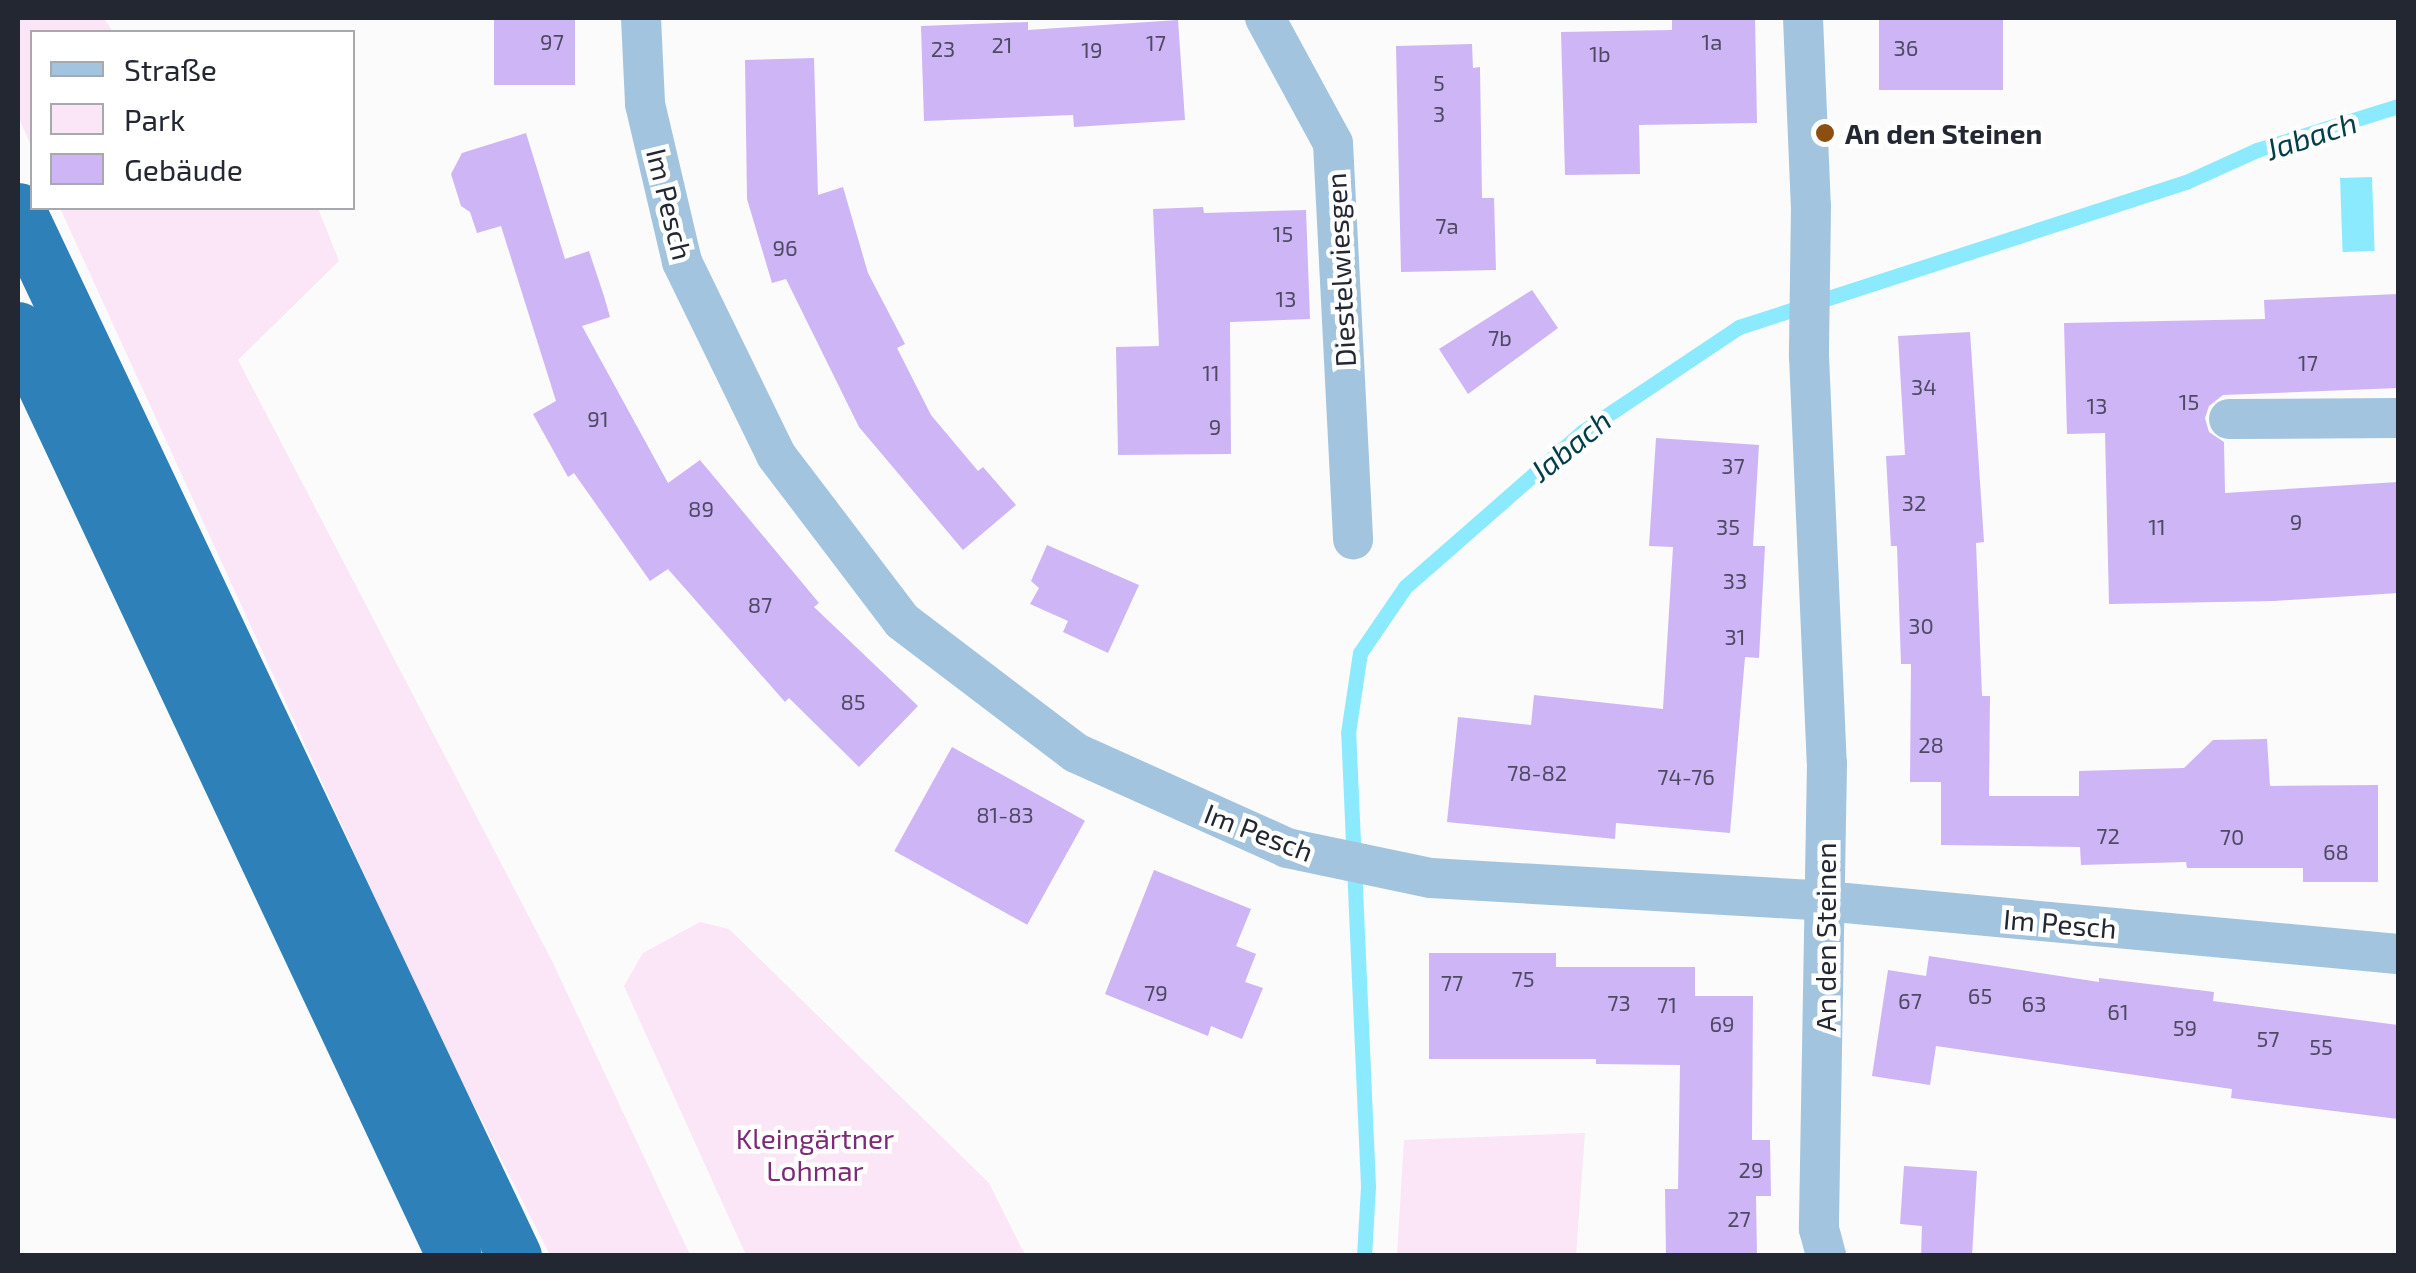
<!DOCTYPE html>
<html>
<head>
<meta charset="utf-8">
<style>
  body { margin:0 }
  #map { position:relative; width:2416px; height:1273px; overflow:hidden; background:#fbfbfb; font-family:"Exo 2",sans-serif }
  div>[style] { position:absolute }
  .green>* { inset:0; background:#fae6f6 }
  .water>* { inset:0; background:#8ceafe; transform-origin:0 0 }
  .stream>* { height:15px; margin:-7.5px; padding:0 7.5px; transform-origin:7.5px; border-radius:7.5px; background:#8ceafe }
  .building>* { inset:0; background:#ceb5f6; transform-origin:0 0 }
  .minor>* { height:40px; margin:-20px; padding:0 20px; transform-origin:20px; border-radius:20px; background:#a2c4df }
  .motorway>* { height:55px; margin:-27.5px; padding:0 27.5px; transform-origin:27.5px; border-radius:27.5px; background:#2e80b9 }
  .dots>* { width:28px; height:28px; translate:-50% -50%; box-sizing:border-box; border:5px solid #fff; border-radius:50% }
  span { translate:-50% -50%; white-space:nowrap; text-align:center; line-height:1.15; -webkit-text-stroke:9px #fff; paint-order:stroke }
  .number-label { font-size:22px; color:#4e4a63 }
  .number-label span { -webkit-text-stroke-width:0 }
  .poi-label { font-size:28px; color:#232732; font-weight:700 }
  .left { translate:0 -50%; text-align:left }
  .street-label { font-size:28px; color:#232732 }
  .park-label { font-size:28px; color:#7d2b76 }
  .water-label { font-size:30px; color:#003e49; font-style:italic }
  .frame { position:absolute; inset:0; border:20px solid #232732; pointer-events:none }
  .legend { position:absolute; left:30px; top:30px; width:325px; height:180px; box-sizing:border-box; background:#fff; border:2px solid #a7a9ad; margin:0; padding:12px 18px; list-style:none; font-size:30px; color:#232732 }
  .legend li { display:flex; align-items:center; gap:20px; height:50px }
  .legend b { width:50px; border:2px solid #a7a9ad }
</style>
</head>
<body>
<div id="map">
  <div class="green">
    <div style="clip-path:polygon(18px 18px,104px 18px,113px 32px,32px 32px,32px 148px,18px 116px)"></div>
    <div style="clip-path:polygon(60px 208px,318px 208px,339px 261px,238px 360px,552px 961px,690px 1255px,550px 1255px,432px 1023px)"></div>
    <div style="clip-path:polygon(700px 922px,729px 929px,989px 1183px,1025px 1255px,746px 1255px,624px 986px,643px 953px)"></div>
    <div style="clip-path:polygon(1585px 1133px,1576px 1255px,1397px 1255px,1404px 1140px)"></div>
  </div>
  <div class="water">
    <div style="left:2372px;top:177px;width:74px;height:32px;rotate:88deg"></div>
  </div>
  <div class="stream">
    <div style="left:1364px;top:1256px;width:70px;rotate:-86.7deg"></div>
    <div style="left:1368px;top:1186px;width:453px;rotate:-92.5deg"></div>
    <div style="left:1348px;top:733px;width:81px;rotate:-81.5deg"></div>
    <div style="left:1360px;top:653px;width:80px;rotate:-55.7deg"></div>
    <div style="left:1405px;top:587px;width:235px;rotate:-41.2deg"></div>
    <div style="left:1582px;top:432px;width:189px;rotate:-33.8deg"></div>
    <div style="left:1739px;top:327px;width:470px;rotate:-18deg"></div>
    <div style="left:2186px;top:182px;width:78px;rotate:-24.3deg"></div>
    <div style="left:2257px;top:150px;width:148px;rotate:-17.3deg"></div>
  </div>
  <div class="building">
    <div style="left:494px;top:18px;width:81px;height:67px"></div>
    <div style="clip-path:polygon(1672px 18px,1755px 18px,1757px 123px,1639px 125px,1640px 174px,1565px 175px,1561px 32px,1672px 30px)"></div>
    <div style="left:1879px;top:18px;width:124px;height:72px"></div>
    <div style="clip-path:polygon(1178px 20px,1185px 120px,1074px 127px,1073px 115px,924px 121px,921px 26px,1028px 22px,1028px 30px)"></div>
    <div style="clip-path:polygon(1472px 44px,1473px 68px,1480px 67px,1482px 198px,1494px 198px,1496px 270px,1401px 272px,1396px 46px)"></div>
    <div style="clip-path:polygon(814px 58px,818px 195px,843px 187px,868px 273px,905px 344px,897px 348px,931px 415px,978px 471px,983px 467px,1016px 505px,963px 550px,859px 427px,786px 279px,772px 283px,747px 199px,745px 60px)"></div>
    <div style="clip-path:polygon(526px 133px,565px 259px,589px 251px,604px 296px,610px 317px,582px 326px,668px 483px,700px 460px,819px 603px,814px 607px,918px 706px,859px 767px,789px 698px,785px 702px,668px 569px,650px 581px,574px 473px,568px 477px,533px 414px,556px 401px,501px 226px,477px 233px,470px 212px,461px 206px,451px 174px,462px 153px)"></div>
    <div style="clip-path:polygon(1203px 207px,1204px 213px,1306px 210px,1310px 319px,1230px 322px,1231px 454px,1118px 455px,1116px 347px,1159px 346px,1153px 209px)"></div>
    <div style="clip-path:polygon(1532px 290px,1558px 328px,1468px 394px,1439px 349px)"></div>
    <div style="clip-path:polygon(2398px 294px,2398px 388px,2223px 395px,2209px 406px,2205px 418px,2209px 432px,2224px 442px,2225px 493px,2398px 482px,2398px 593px,2274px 601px,2109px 604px,2105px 433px,2067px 434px,2064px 323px,2265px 319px,2264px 300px)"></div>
    <div style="clip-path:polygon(1970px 332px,1984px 542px,1976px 543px,1982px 696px,1990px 696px,1989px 796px,2079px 796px,2079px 771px,2184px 768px,2213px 740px,2267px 739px,2270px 786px,2378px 785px,2378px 882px,2303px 882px,2303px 868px,2187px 868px,2186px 862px,2081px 865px,2080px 847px,1941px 845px,1941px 782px,1910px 782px,1911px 664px,1901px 664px,1897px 546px,1891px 546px,1886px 456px,1905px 455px,1898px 336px)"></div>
    <div style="clip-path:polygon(1656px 438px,1759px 445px,1753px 546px,1765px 546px,1759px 658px,1745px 657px,1730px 833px,1616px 823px,1615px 839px,1447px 822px,1458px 717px,1531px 725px,1534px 695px,1663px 709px,1673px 547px,1649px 546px)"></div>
    <div style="clip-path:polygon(1047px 545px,1139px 585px,1108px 653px,1063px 632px,1068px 621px,1030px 604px,1039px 588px,1031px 581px)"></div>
    <div style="left:952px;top:747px;width:152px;height:119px;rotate:29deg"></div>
    <div style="clip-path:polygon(1154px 870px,1251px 909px,1236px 946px,1256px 954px,1245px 982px,1263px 988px,1242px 1039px,1211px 1026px,1208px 1036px,1105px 994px)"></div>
    <div style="clip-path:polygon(1429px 953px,1556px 953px,1556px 967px,1695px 967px,1695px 996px,1753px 996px,1752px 1140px,1770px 1140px,1771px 1196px,1756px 1196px,1757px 1256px,1666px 1256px,1665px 1189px,1678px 1189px,1680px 1065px,1596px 1064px,1596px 1059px,1429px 1059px)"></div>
    <div style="clip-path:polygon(1929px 956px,2099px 982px,2099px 978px,2214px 992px,2213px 1001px,2398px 1025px,2398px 1119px,2231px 1098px,2232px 1089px,1936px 1046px,1930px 1085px,1872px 1076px,1888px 970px,1926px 976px)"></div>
    <div style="clip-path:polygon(1904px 1166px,1977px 1171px,1972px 1256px,1921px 1256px,1922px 1226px,1900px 1224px)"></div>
  </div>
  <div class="minor">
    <div style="left:641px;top:18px;width:86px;rotate:87.3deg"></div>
    <div style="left:645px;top:104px;width:162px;rotate:76.8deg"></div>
    <div style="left:682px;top:262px;width:215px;rotate:64deg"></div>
    <div style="left:776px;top:455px;width:208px;rotate:52.8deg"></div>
    <div style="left:902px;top:621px;width:218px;rotate:37.2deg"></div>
    <div style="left:1076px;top:753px;width:231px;rotate:24.2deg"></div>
    <div style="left:1287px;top:848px;width:147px;rotate:11.8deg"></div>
    <div style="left:1431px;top:878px;width:394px;rotate:3.3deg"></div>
    <div style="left:1824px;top:901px;width:576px;rotate:5.28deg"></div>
    <div style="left:1265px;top:18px;width:142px;rotate:61.5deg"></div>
    <div style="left:1333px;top:143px;width:397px;rotate:87.1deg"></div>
    <div style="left:1803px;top:18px;width:188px;rotate:87.6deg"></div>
    <div style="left:1811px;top:206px;width:150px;rotate:90.8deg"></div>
    <div style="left:1809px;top:356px;width:407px;rotate:87.5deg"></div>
    <div style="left:1827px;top:763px;width:466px;rotate:91deg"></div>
    <div style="left:1819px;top:1229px;width:28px;rotate:75deg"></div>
    <div style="left:2229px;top:419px;width:169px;rotate:-0.3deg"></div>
  </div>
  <div class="motorway">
    <div style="left:18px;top:210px;width:1158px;rotate:64.63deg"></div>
    <div style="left:18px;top:329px;width:1024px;rotate:64.81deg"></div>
  </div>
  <div class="dots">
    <div style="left:1825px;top:133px;background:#8c4f11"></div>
  </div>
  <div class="number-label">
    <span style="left:552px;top:42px">97</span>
    <span style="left:1712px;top:42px">1a</span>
    <span style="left:1156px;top:43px">17</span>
    <span style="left:1002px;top:45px">21</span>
    <span style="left:1906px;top:48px">36</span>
    <span style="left:943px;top:49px">23</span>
    <span style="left:1092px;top:50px">19</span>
    <span style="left:1600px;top:54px">1b</span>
    <span style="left:1439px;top:83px">5</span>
    <span style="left:1439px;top:114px">3</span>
    <span style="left:1447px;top:226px">7a</span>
    <span style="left:1283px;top:234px">15</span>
    <span style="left:785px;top:248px">96</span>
    <span style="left:1286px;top:299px">13</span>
    <span style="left:1500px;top:338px">7b</span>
    <span style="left:2308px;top:363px">17</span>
    <span style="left:1211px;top:373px">11</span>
    <span style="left:1924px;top:387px">34</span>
    <span style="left:2189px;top:402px">15</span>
    <span style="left:2097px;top:406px">13</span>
    <span style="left:598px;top:419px">91</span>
    <span style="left:1215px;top:427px">9</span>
    <span style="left:1733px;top:466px">37</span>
    <span style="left:1914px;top:503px">32</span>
    <span style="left:701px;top:509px">89</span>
    <span style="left:2296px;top:522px">9</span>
    <span style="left:1728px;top:527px">35</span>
    <span style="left:2157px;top:527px">11</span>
    <span style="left:1735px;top:581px">33</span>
    <span style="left:760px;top:605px">87</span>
    <span style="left:1921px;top:626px">30</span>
    <span style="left:1735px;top:637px">31</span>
    <span style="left:853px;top:702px">85</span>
    <span style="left:1931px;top:745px">28</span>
    <span style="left:1537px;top:773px">78-82</span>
    <span style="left:1686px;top:777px">74-76</span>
    <span style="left:1005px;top:815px">81-83</span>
    <span style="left:2108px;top:836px">72</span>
    <span style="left:2232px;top:837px">70</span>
    <span style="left:2336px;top:852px">68</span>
    <span style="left:1523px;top:979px">75</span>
    <span style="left:1452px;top:983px">77</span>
    <span style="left:1156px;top:993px">79</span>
    <span style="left:1980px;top:996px">65</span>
    <span style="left:1910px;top:1001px">67</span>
    <span style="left:1619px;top:1003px">73</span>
    <span style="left:2034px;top:1004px">63</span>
    <span style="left:1667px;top:1005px">71</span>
    <span style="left:2118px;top:1012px">61</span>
    <span style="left:1722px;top:1024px">69</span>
    <span style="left:2185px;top:1028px">59</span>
    <span style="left:2268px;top:1039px">57</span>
    <span style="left:2321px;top:1047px">55</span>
    <span style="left:1751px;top:1170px">29</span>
    <span style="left:1739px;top:1219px">27</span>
  </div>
  <div class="poi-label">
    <span class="left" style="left:1845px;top:133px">An den Steinen</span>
  </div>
  <div class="street-label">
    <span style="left:670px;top:204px;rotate:76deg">Im Pesch</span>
    <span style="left:1340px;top:270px;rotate:-93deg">Diestelwiesgen</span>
    <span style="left:1259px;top:832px;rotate:21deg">Im Pesch</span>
    <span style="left:2060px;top:923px;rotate:5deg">Im Pesch</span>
    <span style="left:1825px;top:937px;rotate:-90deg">An den Steinen</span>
  </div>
  <div class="park-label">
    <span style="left:815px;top:1154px">Kleingärtner<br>Lohmar</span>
  </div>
  <div class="water-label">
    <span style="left:2311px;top:135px;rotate:-18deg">Jabach</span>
    <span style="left:1570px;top:445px;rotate:-39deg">Jabach</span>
  </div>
  <div class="frame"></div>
  <ul class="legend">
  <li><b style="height:12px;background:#a2c4df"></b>Straße</li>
  <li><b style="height:28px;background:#fae6f6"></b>Park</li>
  <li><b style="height:28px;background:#ceb5f6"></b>Gebäude</li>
  </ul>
</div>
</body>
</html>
